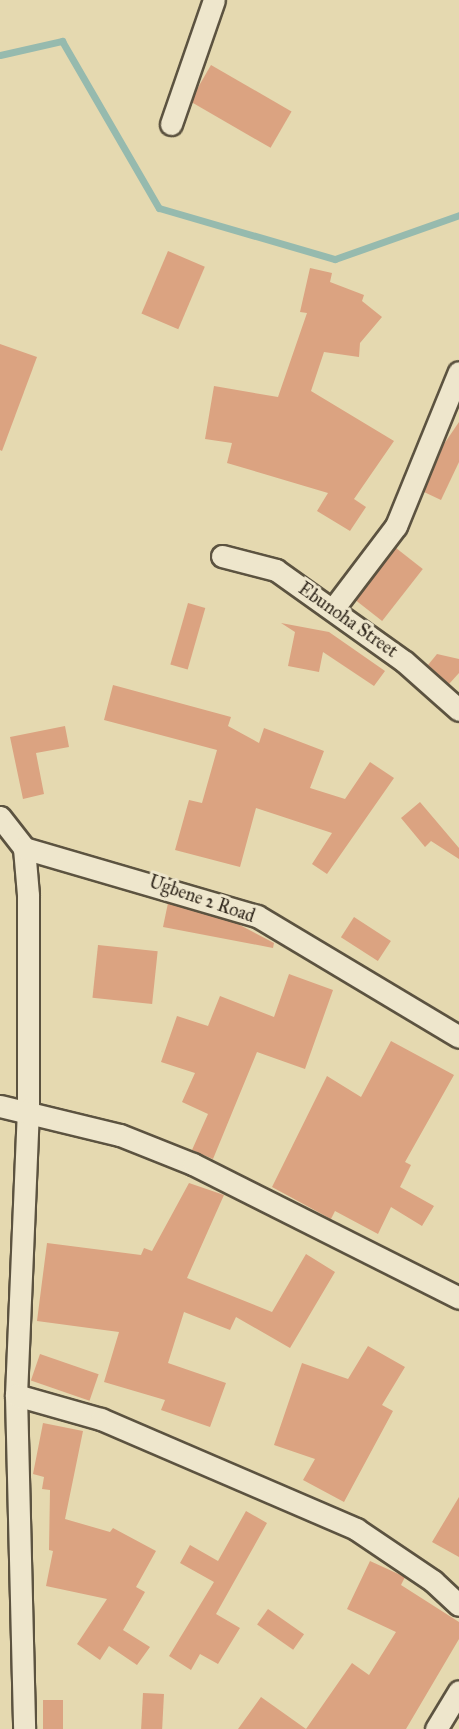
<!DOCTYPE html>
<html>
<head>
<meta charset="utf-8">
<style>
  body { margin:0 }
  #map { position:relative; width:459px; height:1729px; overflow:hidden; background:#e5d9b0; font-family:"IM FELL Great Primer",serif }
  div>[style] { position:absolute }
  .stream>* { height:7px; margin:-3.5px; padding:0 3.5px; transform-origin:3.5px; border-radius:3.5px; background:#96baae }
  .building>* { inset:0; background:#dba381; transform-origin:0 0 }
  .roads { filter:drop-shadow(2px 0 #5c5340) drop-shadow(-2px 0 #5c5340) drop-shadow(0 2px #5c5340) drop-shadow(0 -2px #5c5340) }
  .minor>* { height:21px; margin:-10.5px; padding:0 10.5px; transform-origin:10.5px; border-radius:10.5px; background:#eee6cc }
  span { translate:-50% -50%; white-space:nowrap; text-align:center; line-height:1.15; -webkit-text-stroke:6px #eee6cc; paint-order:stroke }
  .street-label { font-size:18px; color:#2f261b }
</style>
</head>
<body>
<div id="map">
  <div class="stream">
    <div style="left:0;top:55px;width:64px;rotate:-12.7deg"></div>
    <div style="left:62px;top:41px;width:193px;rotate:59.9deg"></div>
    <div style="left:159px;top:208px;width:183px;rotate:16.2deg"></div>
    <div style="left:335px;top:259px;width:132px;rotate:-19.5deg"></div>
  </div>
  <div class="building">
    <div style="left:211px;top:65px;width:93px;height:42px;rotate:30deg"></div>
    <div style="left:168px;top:251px;width:40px;height:68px;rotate:23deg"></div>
    <div style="clip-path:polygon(310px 268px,332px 273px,330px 282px,364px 295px,362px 301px,382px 317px,360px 343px,359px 357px,324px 352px,311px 391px,394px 441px,354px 499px,366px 507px,350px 531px,317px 511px,328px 493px,227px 463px,232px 443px,205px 439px,214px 386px,278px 397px,307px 313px,300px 312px)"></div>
    <div style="clip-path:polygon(0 344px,37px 357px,2px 451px,0 450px)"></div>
    <div style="clip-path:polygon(459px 422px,459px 462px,441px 500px,424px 492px,444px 444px)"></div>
    <div style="left:396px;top:548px;width:34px;height:66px;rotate:38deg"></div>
    <div style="left:188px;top:603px;width:18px;height:64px;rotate:16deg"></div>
    <div style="clip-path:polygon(281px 623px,329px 632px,385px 671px,374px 686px,323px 652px,319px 672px,288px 666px,295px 632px)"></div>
    <div style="clip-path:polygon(437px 654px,459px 659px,459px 673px,449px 684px,428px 665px)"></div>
    <div style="clip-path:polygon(113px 685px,231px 717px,228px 726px,259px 743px,264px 728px,324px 751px,310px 788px,345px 799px,370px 762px,394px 778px,327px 874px,312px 864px,332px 833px,256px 808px,240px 867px,175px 850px,189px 800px,202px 803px,217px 750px,104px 720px)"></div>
    <div style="clip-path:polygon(65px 726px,69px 747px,36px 753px,44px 794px,23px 799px,10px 737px)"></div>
    <div style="clip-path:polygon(420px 802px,459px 848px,459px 859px,431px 841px,425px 847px,401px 818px)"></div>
    <div style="clip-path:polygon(168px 903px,236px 923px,274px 943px,273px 948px,163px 927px)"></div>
    <div style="left:354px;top:917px;width:44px;height:24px;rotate:33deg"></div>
    <div style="left:98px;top:945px;width:60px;height:53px;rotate:6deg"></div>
    <div style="clip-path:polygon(289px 974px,333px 990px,305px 1069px,257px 1052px,213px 1159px,192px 1150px,208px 1114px,182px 1102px,195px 1073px,161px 1062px,177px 1016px,208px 1026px,220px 996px,274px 1017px)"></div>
    <div style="clip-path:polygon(391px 1041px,454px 1075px,405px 1162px,411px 1165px,400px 1187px,434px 1206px,422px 1226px,391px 1207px,378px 1234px,335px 1211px,331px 1219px,272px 1187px,327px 1076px,361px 1097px)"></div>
    <div style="clip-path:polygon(189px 1183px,224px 1195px,187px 1278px,272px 1312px,306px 1254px,335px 1272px,290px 1348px,236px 1317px,230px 1330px,184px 1312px,168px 1363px,226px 1383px,210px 1427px,161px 1410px,165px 1400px,104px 1382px,119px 1332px,37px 1321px,47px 1243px,141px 1255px,144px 1248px,152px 1251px)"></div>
    <div style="clip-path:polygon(368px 1346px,405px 1367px,382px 1405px,393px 1411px,344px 1502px,303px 1480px,315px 1459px,274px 1445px,302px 1363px,348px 1379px)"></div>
    <div style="left:40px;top:1354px;width:62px;height:28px;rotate:19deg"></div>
    <div style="clip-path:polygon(43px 1423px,83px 1431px,65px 1519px,110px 1532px,113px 1528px,156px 1551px,136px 1587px,145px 1592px,123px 1630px,150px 1647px,137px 1665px,109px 1646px,100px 1660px,77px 1644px,107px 1599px,46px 1586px,53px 1551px,49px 1550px,50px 1490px,42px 1489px,44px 1477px,33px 1474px)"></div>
    <div style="clip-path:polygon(459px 1497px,459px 1557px,432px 1542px)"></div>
    <div style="clip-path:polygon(246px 1511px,267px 1523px,216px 1614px,240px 1628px,218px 1664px,200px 1654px,191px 1670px,169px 1656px,214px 1582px,180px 1563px,190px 1545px,218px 1561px)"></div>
    <div style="clip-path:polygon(370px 1561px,405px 1577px,401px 1585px,459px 1622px,459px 1639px,406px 1729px,238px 1729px,261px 1697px,306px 1729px,352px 1663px,369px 1675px,396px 1632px,347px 1609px)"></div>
    <div style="left:268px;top:1609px;width:44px;height:19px;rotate:35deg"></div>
    <div style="left:143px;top:1693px;width:21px;height:36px;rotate:3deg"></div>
    <div style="left:43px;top:1700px;width:20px;height:29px"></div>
  </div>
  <div class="roads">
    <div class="minor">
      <div style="left:171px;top:124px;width:131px;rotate:-70.9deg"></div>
      <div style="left:222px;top:556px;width:56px;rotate:14.5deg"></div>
      <div style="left:276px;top:570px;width:158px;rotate:35.5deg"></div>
      <div style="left:405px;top:662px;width:72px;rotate:41.6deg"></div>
      <div style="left:333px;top:609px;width:104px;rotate:-52.8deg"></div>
      <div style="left:396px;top:526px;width:166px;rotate:-67.8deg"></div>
      <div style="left:0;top:817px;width:39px;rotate:52deg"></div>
      <div style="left:24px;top:848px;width:47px;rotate:85.1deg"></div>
      <div style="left:28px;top:895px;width:214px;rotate:90deg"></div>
      <div style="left:28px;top:1109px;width:286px;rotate:92.4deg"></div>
      <div style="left:16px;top:1395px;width:334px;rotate:88.6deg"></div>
      <div style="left:24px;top:848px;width:243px;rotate:16.3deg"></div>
      <div style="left:257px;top:916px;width:235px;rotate:30.9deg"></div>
      <div style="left:0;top:1106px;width:123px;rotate:13.6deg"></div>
      <div style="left:120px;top:1135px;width:79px;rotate:21.7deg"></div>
      <div style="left:193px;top:1164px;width:298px;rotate:26.7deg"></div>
      <div style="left:16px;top:1395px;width:88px;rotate:15.8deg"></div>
      <div style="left:101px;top:1419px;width:278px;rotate:23.3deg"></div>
      <div style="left:356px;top:1529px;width:93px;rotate:34deg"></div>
      <div style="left:433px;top:1581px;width:35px;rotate:43deg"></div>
      <div style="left:436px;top:1729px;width:44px;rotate:-58.8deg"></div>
    </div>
  </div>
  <div class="street-label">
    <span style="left:348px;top:620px;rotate:35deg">Ebunoha Street</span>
    <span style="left:202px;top:899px;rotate:19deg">Ugbene 2 Road</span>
  </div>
</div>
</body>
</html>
